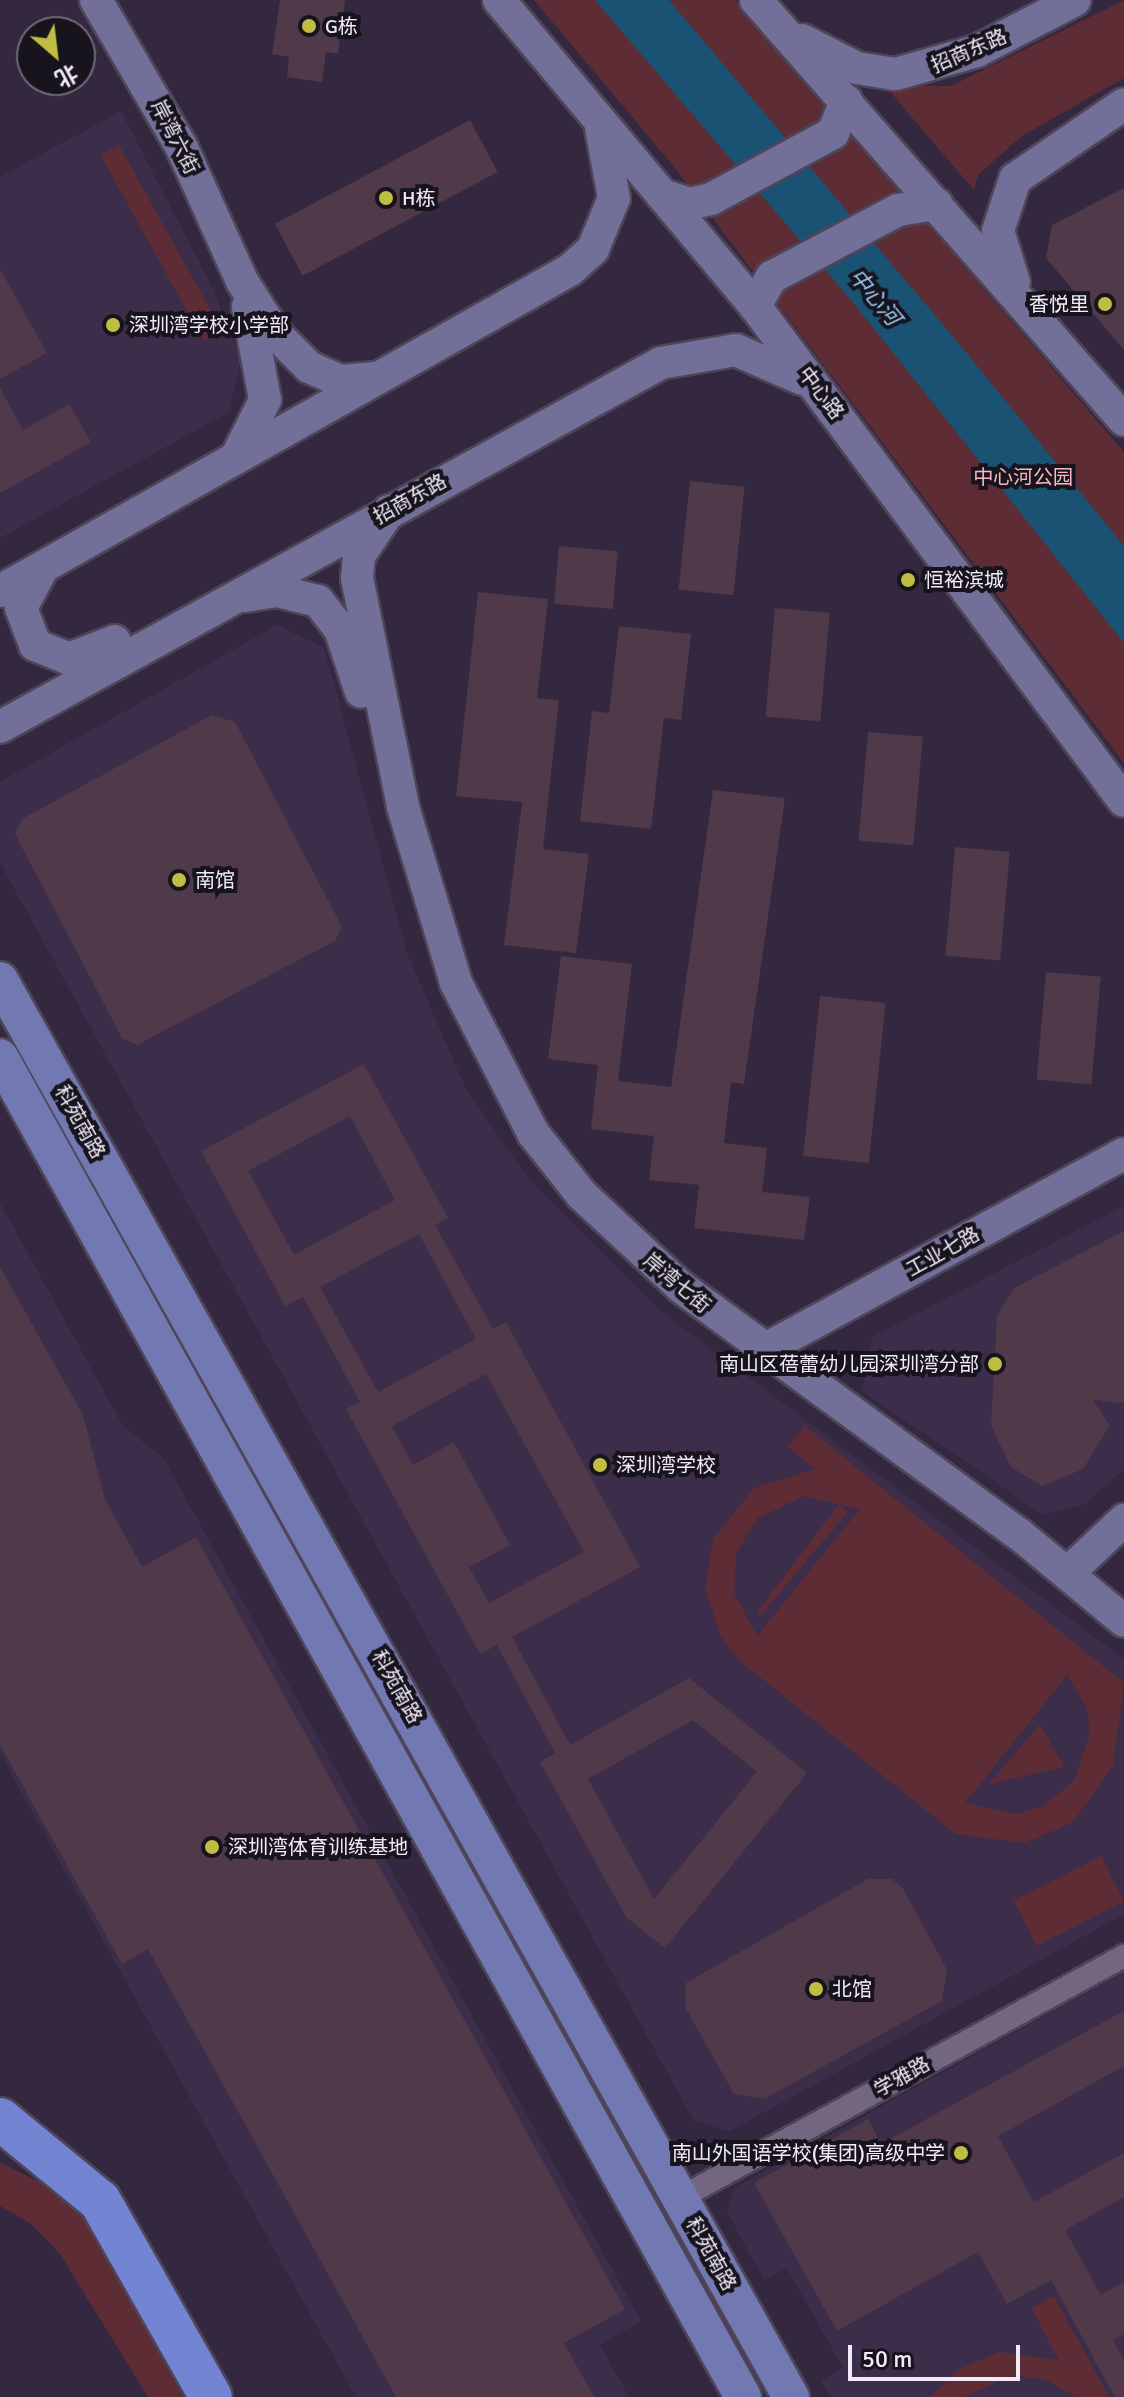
<!DOCTYPE html>
<html>
<head>
<meta charset="utf-8">
<style>
  body { margin:0 }
  #map { position:relative; width:1124px; height:2397px; overflow:hidden; background:#33283f; font-family:Signika,"Noto Sans SC",sans-serif }
  div>[style] { position:absolute }
  .built>* { inset:0; background:#3c2e4b }
  .green>* { inset:0; background:#5e2c34; transform-origin:0 0 }
  .water>* { inset:0; background:#1a5273 }
  .building>* { inset:0; background:#503949; transform-origin:0 0 }
  .roads { filter:drop-shadow(2px 0 #4e4558) drop-shadow(-2px 0 #4e4558) drop-shadow(0 2px #4e4558) drop-shadow(0 -2px #4e4558) }
  .street>* { height:22px; margin:-11px; padding:0 11px; transform-origin:11px; border-radius:11px; background:#726680 }
  .secondary>* { height:32px; margin:-16px; padding:0 16px; transform-origin:16px; border-radius:16px; background:#726f99 }
  .primary>* { height:36px; margin:-18px; padding:0 18px; transform-origin:18px; border-radius:18px; background:#7278b1 }
  .highway>* { height:42px; margin:-21px; padding:0 21px; transform-origin:21px; border-radius:21px; background:#7284d2 }
  .dots>* { width:22px; height:22px; translate:-50% -50%; box-sizing:border-box; border:4px solid #18141e; border-radius:50% }
  span { translate:-50% -50%; white-space:nowrap; text-align:center; line-height:1.15; -webkit-text-stroke:8px #18141e; paint-order:stroke }
  .poi-label { font-size:20px; color:#f1ebf9 }
  .left { translate:0 -50%; text-align:left }
  .right { translate:-100% -50%; text-align:right }
  .street-label { font-size:20px; color:#f1ebf9 }
  .park-label { font-size:20px; color:#f9b6be }
  .water-label { font-size:22px; color:#96ccf3; font-style:italic }
  .north { position:absolute; left:16px; top:16px; width:80px; height:80px; box-sizing:border-box; background:#18141e; border:2px solid #6f6a76; border-radius:50%; rotate:152deg; font-size:22px; font-weight:700; line-height:32px; text-align:center; color:#f1ebf9 }
  .north::after { content:''; display:block; margin:auto; width:28px; height:36px; background:#bfbe42; clip-path:polygon(50% 0,100% 100%,50% 72%,0 100%) }
  .scale { position:absolute; left:848px; top:2345px; width:172px; height:36px; box-sizing:border-box; border:4px solid #f1ebf9; border-top:0; padding-left:10px; font-size:24px; line-height:28px; white-space:nowrap; color:#f1ebf9; -webkit-text-stroke:6px #18141e; paint-order:stroke }
</style>
</head>
<body>
<div id="map">
  <div class="built">
    <div style="clip-path:polygon(121px 111px,213px 289px,241px 360px,229px 412px,0 538px,0 177px)"></div>
    <div style="clip-path:polygon(277px 625px,324px 648px,407px 953px,465px 1087px,524px 1173px,659px 1310px,1124px 1659px,1124px 1914px,730px 2131px,694px 2121px,0 863px,0 782px)"></div>
    <div style="clip-path:polygon(0 1203px,123px 1426px,164px 1459px,641px 2321px,600px 2345px,629px 2397px,356px 2397px,0 1754px)"></div>
    <div style="clip-path:polygon(1124px 1206px,1124px 1469px,1084px 1505px,1043px 1515px,862px 1391px,872px 1337px)"></div>
    <div style="clip-path:polygon(1124px 1972px,1124px 2397px,830px 2397px,821px 2381px,843px 2368px,787px 2268px,764px 2280px,727px 2212px,734px 2188px)"></div>
  </div>
  <div class="green">
    <div style="clip-path:polygon(534px 0,735px 0,1124px 452px,1124px 763px,675px 168px)"></div>
    <div style="clip-path:polygon(1124px 0,1124px 78px,1022px 136px,978px 175px,974px 190px,885px 86px,951px 86px)"></div>
    <div style="left:119px;top:145px;width:212px;height:21px;rotate:61deg"></div>
    <div style="clip-path:polygon(evenodd,805px 1426px,1124px 1683px,1113px 1766px,1072px 1823px,1024px 1843px,956px 1834px,740px 1661px,720px 1635px,705px 1588px,713px 1539px,754px 1488px,815px 1469px,788px 1447px,805px 1426px,804px 1496px,860px 1509px,757px 1636px,734px 1593px,736px 1553px,758px 1518px,804px 1496px,805px 1426px,1067px 1675px,1087px 1708px,1090px 1733px,1074px 1781px,1043px 1806px,1017px 1814px,965px 1803px,1067px 1675px)"></div>
    <div style="clip-path:polygon(839px 1504px,848px 1512px,761px 1615px,757px 1612px)"></div>
    <div style="clip-path:polygon(1040px 1724px,1064px 1767px,989px 1784px)"></div>
    <div style="left:1101px;top:1856px;width:51px;height:98px;rotate:63deg"></div>
    <div style="clip-path:polygon(0 2162px,59px 2192px,92px 2229px,183px 2397px,148px 2397px,60px 2254px,30px 2223px,0 2206px)"></div>
    <div style="clip-path:polygon(1054px 2296px,1109px 2397px,1076px 2397px,1047px 2380px,1014px 2375px,963px 2397px,930px 2397px,961px 2368px,1000px 2352px,1059px 2360px,1031px 2308px)"></div>
  </div>
  <div class="water">
    <div style="clip-path:polygon(595px 0,669px 0,960px 345px,1124px 546px,1124px 643px,856px 306px)"></div>
  </div>
  <div class="building">
    <div style="clip-path:polygon(280px 0,345px 0,338px 54px,326px 52px,322px 82px,287px 77px,289px 57px,272px 54px)"></div>
    <div style="left:470px;top:120px;width:59px;height:221px;rotate:62deg"></div>
    <div style="clip-path:polygon(1124px 188px,1124px 350px,1046px 258px,1052px 225px)"></div>
    <div style="clip-path:polygon(0 269px,47px 353px,0 379px)"></div>
    <div style="clip-path:polygon(0 388px,23px 430px,69px 404px,91px 442px,0 493px)"></div>
    <div style="left:690px;top:481px;width:55px;height:109px;rotate:6deg"></div>
    <div style="left:559px;top:546px;width:59px;height:58px;rotate:5deg"></div>
    <div style="clip-path:polygon(478px 592px,548px 599px,537px 698px,559px 700px,543px 849px,589px 854px,576px 953px,504px 945px,522px 802px,456px 796px)"></div>
    <div style="left:775px;top:608px;width:55px;height:109px;rotate:5deg"></div>
    <div style="clip-path:polygon(619px 626px,691px 634px,681px 720px,664px 718px,651px 829px,580px 821px,592px 711px,609px 713px)"></div>
    <div style="clip-path:polygon(212px 715px,235px 722px,342px 927px,335px 941px,137px 1045px,122px 1038px,15px 834px,22px 819px)"></div>
    <div style="left:868px;top:732px;width:55px;height:109px;rotate:5deg"></div>
    <div style="clip-path:polygon(713px 790px,785px 798px,744px 1084px,731px 1082px,724px 1143px,767px 1148px,762px 1192px,810px 1197px,804px 1240px,694px 1228px,699px 1185px,649px 1180px,654px 1136px,591px 1129px,598px 1065px,548px 1059px,561px 956px,632px 964px,618px 1081px,671px 1087px)"></div>
    <div style="left:955px;top:847px;width:55px;height:109px;rotate:5deg"></div>
    <div style="left:1046px;top:972px;width:55px;height:108px;rotate:5deg"></div>
    <div style="left:820px;top:996px;width:66px;height:161px;rotate:6deg"></div>
    <div style="clip-path:polygon(evenodd,364px 1064px,448px 1218px,435px 1225px,493px 1329px,506px 1322px,640px 1567px,512px 1637px,570px 1745px,689px 1678px,807px 1773px,665px 1948px,626px 1917px,540px 1762px,555px 1753px,497px 1645px,480px 1654px,346px 1409px,360px 1402px,303px 1297px,285px 1306px,201px 1151px,364px 1064px,350px 1116px,395px 1200px,294px 1255px,248px 1171px,350px 1116px,364px 1064px,419px 1234px,476px 1339px,378px 1392px,320px 1287px,419px 1234px,364px 1064px,486px 1374px,584px 1552px,489px 1603px,469px 1567px,510px 1545px,454px 1442px,413px 1465px,392px 1426px,486px 1374px,364px 1064px,693px 1720px,757px 1772px,654px 1899px,588px 1779px,693px 1720px)"></div>
    <div style="clip-path:polygon(1124px 1231px,1124px 1403px,1093px 1400px,1110px 1425px,1083px 1469px,1042px 1486px,1011px 1467px,991px 1426px,997px 1316px,1014px 1288px)"></div>
    <div style="clip-path:polygon(0 1267px,83px 1415px,105px 1499px,142px 1567px,196px 1537px,625px 2309px,564px 2343px,594px 2397px,396px 2397px,148px 1949px,122px 1964px,0 1745px)"></div>
    <div style="clip-path:polygon(868px 1879px,892px 1879px,904px 1890px,947px 1970px,942px 2001px,764px 2099px,734px 2094px,685px 2007px,686px 1983px)"></div>
    <div style="clip-path:polygon(1124px 2011px,1124px 2066px,998px 2136px,1034px 2202px,1124px 2153px,1124px 2197px,1065px 2230px,1101px 2295px,1124px 2282px,1124px 2334px,1113px 2340px,1124px 2360px,1124px 2397px,1115px 2397px,1051px 2280px,1007px 2304px,978px 2252px,837px 2331px,754px 2183px,868px 2119px,881px 2144px)"></div>
  </div>
  <div class="roads">
    <div class="street">
      <div style="left:680px;top:2198px;width:506px;rotate:-28.59deg"></div>
    </div>
    <div class="secondary">
      <div style="left:96px;top:0;width:171px;rotate:59.8deg"></div>
      <div style="left:182px;top:148px;width:146px;rotate:65.7deg"></div>
      <div style="left:242px;top:281px;width:62px;rotate:57.6deg"></div>
      <div style="left:275px;top:333px;width:48px;rotate:45deg"></div>
      <div style="left:309px;top:367px;width:34px;rotate:24deg"></div>
      <div style="left:340px;top:381px;width:36px;rotate:-5deg"></div>
      <div style="left:499px;top:0;width:399px;rotate:50.1deg"></div>
      <div style="left:755px;top:306px;width:617px;rotate:53.3deg"></div>
      <div style="left:756px;top:0;width:558px;rotate:48.78deg"></div>
      <div style="left:802px;top:40px;width:62px;rotate:27deg"></div>
      <div style="left:857px;top:68px;width:39px;rotate:9deg"></div>
      <div style="left:896px;top:74px;width:84px;rotate:-15.9deg"></div>
      <div style="left:977px;top:51px;width:110px;rotate:-27.5deg"></div>
      <div style="left:662px;top:195px;width:28px;rotate:18deg"></div>
      <div style="left:689px;top:204px;width:23px;rotate:-13deg"></div>
      <div style="left:711px;top:199px;width:139px;rotate:-28.4deg"></div>
      <div style="left:833px;top:133px;width:35px;rotate:-68deg"></div>
      <div style="left:1014px;top:282px;width:53px;rotate:-107.4deg"></div>
      <div style="left:998px;top:231px;width:55px;rotate:-71.9deg"></div>
      <div style="left:1015px;top:179px;width:132px;rotate:-34.5deg"></div>
      <div style="left:755px;top:306px;width:34px;rotate:-60deg"></div>
      <div style="left:772px;top:277px;width:143px;rotate:-28deg"></div>
      <div style="left:898px;top:210px;width:39px;rotate:-9deg"></div>
      <div style="left:237px;top:456px;width:63px;rotate:-63.4deg"></div>
      <div style="left:265px;top:400px;width:95px;rotate:-100.4deg"></div>
      <div style="left:389px;top:511px;width:54px;rotate:123.7deg"></div>
      <div style="left:359px;top:556px;width:22px;rotate:95deg"></div>
      <div style="left:357px;top:578px;width:234px;rotate:78.6deg"></div>
      <div style="left:403px;top:807px;width:184px;rotate:73.2deg"></div>
      <div style="left:456px;top:983px;width:169px;rotate:62.8deg"></div>
      <div style="left:533px;top:1133px;width:79px;rotate:51.7deg"></div>
      <div style="left:582px;top:1195px;width:135px;rotate:42.9deg"></div>
      <div style="left:681px;top:1287px;width:419px;rotate:36.2deg"></div>
      <div style="left:1019px;top:1534px;width:136px;rotate:39.6deg"></div>
      <div style="left:42px;top:569px;width:44px;rotate:118.3deg"></div>
      <div style="left:21px;top:608px;width:40px;rotate:69deg"></div>
      <div style="left:35px;top:645px;width:37px;rotate:22deg"></div>
      <div style="left:69px;top:659px;width:49px;rotate:-21.4deg"></div>
      <div style="left:0;top:591px;width:654px;rotate:-29.39deg"></div>
      <div style="left:570px;top:270px;width:31px;rotate:-42deg"></div>
      <div style="left:593px;top:249px;width:55px;rotate:-67.6deg"></div>
      <div style="left:614px;top:198px;width:71px;rotate:-100.5deg"></div>
      <div style="left:245px;top:596px;width:32px;rotate:-9deg"></div>
      <div style="left:277px;top:591px;width:42px;rotate:13.7deg"></div>
      <div style="left:318px;top:601px;width:36px;rotate:52deg"></div>
      <div style="left:340px;top:629px;width:66px;rotate:71.6deg"></div>
      <div style="left:0;top:727px;width:755px;rotate:-28.84deg"></div>
      <div style="left:661px;top:363px;width:76px;rotate:-9.8deg"></div>
      <div style="left:736px;top:350px;width:72px;rotate:23.7deg"></div>
      <div style="left:762px;top:1351px;width:412px;rotate:-28.6deg"></div>
      <div style="left:1069px;top:1572px;width:76px;rotate:-43.4deg"></div>
    </div>
    <div class="primary">
      <div style="left:0;top:980px;width:1623px;rotate:60.83deg"></div>
      <div style="left:0;top:1057px;width:1532px;rotate:60.99deg"></div>
    </div>
    <div class="highway">
      <div style="left:0;top:2119px;width:129px;rotate:39.4deg"></div>
      <div style="left:100px;top:2201px;width:225px;rotate:60.5deg"></div>
    </div>
  </div>
  <div class="dots">
    <div style="left:309px;top:26px;background:#bfbe42"></div>
    <div style="left:386px;top:198px;background:#bfbe42"></div>
    <div style="left:1105px;top:304px;background:#bfbe42"></div>
    <div style="left:113px;top:325px;background:#bfbe42"></div>
    <div style="left:908px;top:580px;background:#bfbe42"></div>
    <div style="left:179px;top:880px;background:#bfbe42"></div>
    <div style="left:995px;top:1364px;background:#bfbe42"></div>
    <div style="left:600px;top:1465px;background:#bfbe42"></div>
    <div style="left:212px;top:1847px;background:#bfbe42"></div>
    <div style="left:816px;top:1989px;background:#bfbe42"></div>
    <div style="left:961px;top:2153px;background:#bfbe42"></div>
  </div>
  <div class="poi-label">
    <span class="left" style="left:325px;top:26px">G栋</span>
    <span class="left" style="left:402px;top:198px">H栋</span>
    <span class="right" style="left:1089px;top:304px">香悦里</span>
    <span class="left" style="left:129px;top:325px">深圳湾学校小学部</span>
    <span class="left" style="left:924px;top:580px">恒裕滨城</span>
    <span class="left" style="left:195px;top:880px">南馆</span>
    <span class="right" style="left:979px;top:1364px">南山区蓓蕾幼儿园深圳湾分部</span>
    <span class="left" style="left:616px;top:1465px">深圳湾学校</span>
    <span class="left" style="left:228px;top:1847px">深圳湾体育训练基地</span>
    <span class="left" style="left:832px;top:1989px">北馆</span>
    <span class="right" style="left:945px;top:2153px">南山外国语学校(集团)高级中学</span>
  </div>
  <div class="street-label">
    <span style="left:969px;top:51px;rotate:-23deg">招商东路</span>
    <span style="left:175px;top:137px;rotate:63deg">岸湾六街</span>
    <span style="left:821px;top:393px;rotate:53deg">中心路</span>
    <span style="left:410px;top:499px;rotate:-29deg">招商东路</span>
    <span style="left:80px;top:1122px;rotate:61deg">科苑南路</span>
    <span style="left:943px;top:1252px;rotate:-29deg">工业七路</span>
    <span style="left:677px;top:1283px;rotate:40deg">岸湾七街</span>
    <span style="left:397px;top:1687px;rotate:61deg">科苑南路</span>
    <span style="left:902px;top:2077px;rotate:-29deg">学雅路</span>
    <span style="left:711px;top:2254px;rotate:61deg">科苑南路</span>
  </div>
  <div class="park-label">
    <span style="left:1023px;top:477px">中心河公园</span>
  </div>
  <div class="water-label">
    <span style="left:875px;top:297px;rotate:50deg">中心河</span>
  </div>
  <div class="north">北</div>
  <div class="scale">50 m</div>
</div>
</body>
</html>
